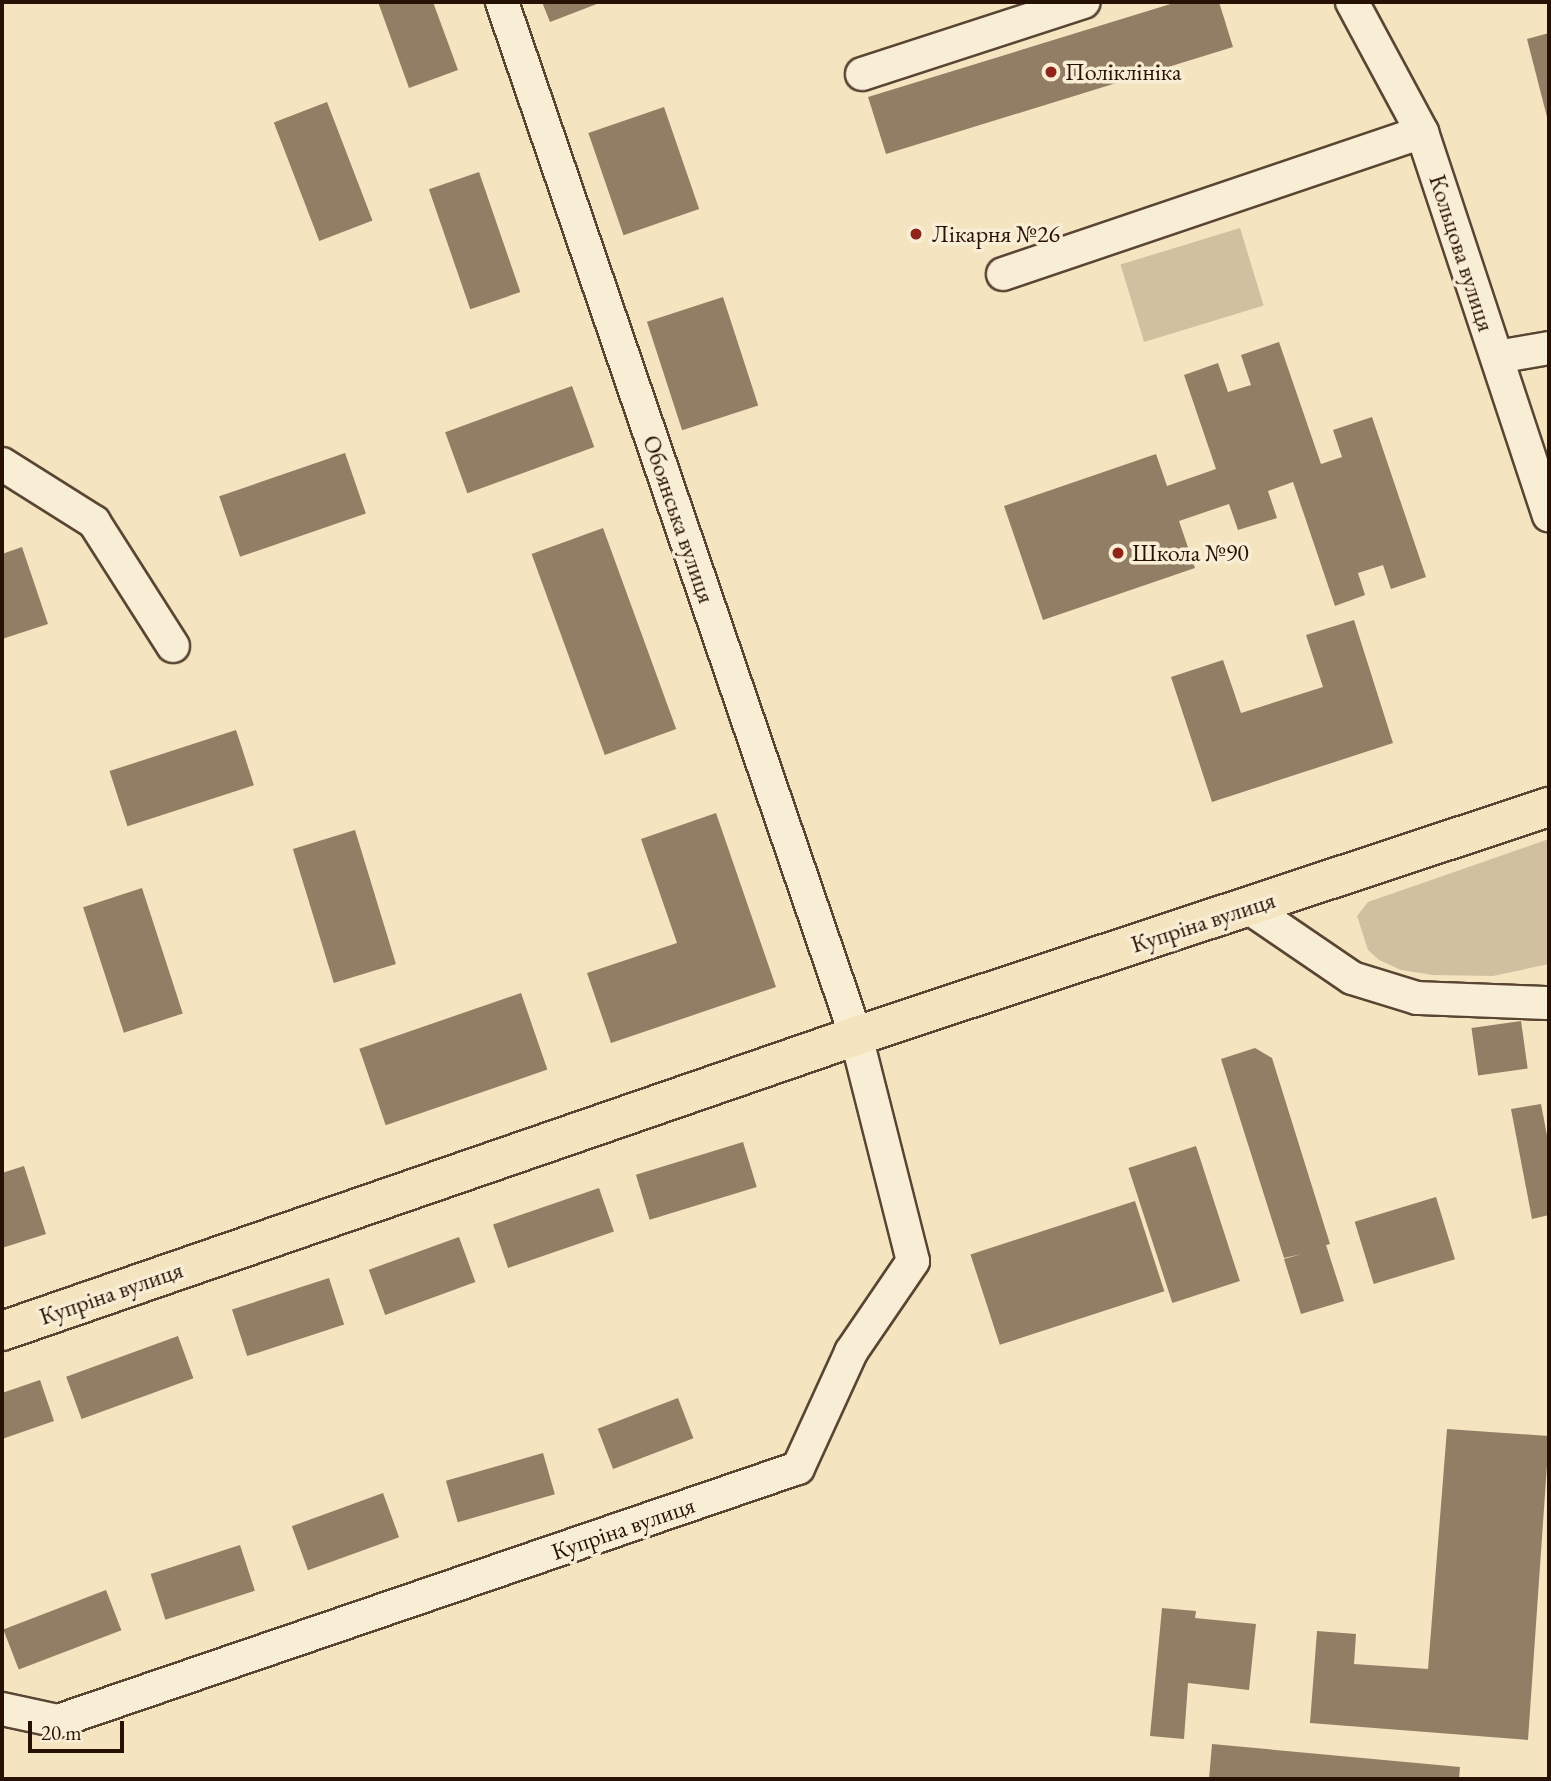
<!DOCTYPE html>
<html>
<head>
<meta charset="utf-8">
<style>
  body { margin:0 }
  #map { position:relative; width:1551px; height:1781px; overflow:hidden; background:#f4e4bf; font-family:"EB Garamond",serif }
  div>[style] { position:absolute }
  .green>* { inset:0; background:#d1c09f; transform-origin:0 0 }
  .building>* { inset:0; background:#927e65; transform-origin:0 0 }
  .roads { filter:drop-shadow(2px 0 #5a4533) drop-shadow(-2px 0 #5a4533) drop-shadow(0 2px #5a4533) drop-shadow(0 -2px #5a4533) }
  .minor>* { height:32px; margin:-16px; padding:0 16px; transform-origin:16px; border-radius:16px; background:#f8edd5 }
  .major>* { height:38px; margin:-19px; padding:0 19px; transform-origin:19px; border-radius:19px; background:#f4e4bf }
  .dots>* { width:19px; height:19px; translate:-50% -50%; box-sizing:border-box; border:4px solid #f8edd5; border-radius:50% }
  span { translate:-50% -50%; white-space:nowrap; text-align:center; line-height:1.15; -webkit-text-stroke:7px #f8edd5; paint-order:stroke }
  .poi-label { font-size:24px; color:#271004 }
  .left { translate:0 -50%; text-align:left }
  .street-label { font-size:24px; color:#271004 }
  .frame { position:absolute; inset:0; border:4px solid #271004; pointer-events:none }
  .scale { position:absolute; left:28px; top:1721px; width:96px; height:32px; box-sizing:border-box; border:4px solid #271004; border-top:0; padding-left:9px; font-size:21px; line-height:24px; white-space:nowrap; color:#271004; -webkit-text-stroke:5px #f8edd5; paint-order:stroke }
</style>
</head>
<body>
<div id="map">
  <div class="green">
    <div style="left:1240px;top:228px;width:81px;height:125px;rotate:73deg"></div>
    <div style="clip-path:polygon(1549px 839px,1549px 964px,1493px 976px,1433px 975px,1401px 970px,1379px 960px,1368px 950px,1357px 916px,1368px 902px)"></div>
  </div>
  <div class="building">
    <div style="clip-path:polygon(378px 2px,433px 2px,458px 70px,409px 88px)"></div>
    <div style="clip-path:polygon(542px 2px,602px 2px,550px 22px)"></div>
    <div style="clip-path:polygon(1177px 2px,1219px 2px,1233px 47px,886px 154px,868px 97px)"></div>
    <div style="clip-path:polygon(1549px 33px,1549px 121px,1548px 121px,1527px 39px)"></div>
    <div style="left:327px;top:102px;width:127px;height:57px;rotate:69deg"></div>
    <div style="left:664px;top:107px;width:108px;height:80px;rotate:71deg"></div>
    <div style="left:479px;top:172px;width:127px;height:53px;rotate:71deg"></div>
    <div style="left:723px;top:297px;width:114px;height:80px;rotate:72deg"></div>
    <div style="clip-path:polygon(1279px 342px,1321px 464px,1342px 457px,1333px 430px,1372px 417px,1426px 577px,1391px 589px,1383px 565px,1358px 573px,1365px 595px,1335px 606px,1293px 482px,1268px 491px,1277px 518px,1238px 530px,1229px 504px,1179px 521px,1195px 568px,1043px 620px,1004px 506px,1156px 454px,1167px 486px,1216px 469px,1184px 375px,1218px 363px,1228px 392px,1251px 385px,1241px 355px)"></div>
    <div style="left:572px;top:386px;width:65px;height:135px;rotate:70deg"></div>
    <div style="left:345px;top:453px;width:64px;height:133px;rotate:71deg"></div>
    <div style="left:603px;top:528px;width:214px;height:76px;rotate:70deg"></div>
    <div style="clip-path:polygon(22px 547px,48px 624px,2px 639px,2px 554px)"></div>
    <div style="clip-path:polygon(1354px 620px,1393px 743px,1212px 802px,1171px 677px,1223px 660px,1241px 713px,1323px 687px,1306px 635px)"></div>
    <div style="left:236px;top:730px;width:58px;height:133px;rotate:72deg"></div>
    <div style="clip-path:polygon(716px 813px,776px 987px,611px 1043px,587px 973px,677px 943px,641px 839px)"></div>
    <div style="left:355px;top:830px;width:140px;height:65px;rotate:73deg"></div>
    <div style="left:142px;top:888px;width:132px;height:62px;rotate:72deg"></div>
    <div style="left:521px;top:993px;width:81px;height:171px;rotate:71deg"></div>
    <div style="left:1521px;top:1021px;width:48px;height:50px;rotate:82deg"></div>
    <div style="clip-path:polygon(1255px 1048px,1272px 1058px,1330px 1244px,1326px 1245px,1344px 1301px,1301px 1314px,1284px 1259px,1302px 1254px,1284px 1258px,1221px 1059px)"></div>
    <div style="clip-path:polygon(1541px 1104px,1549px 1146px,1549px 1215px,1532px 1219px,1511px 1109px)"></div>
    <div style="left:743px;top:1142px;width:47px;height:112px;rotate:73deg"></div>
    <div style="left:1196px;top:1146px;width:142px;height:71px;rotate:72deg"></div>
    <div style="clip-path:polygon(24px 1166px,46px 1234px,2px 1248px,2px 1173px)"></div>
    <div style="left:599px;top:1188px;width:46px;height:112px;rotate:71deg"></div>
    <div style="left:1436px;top:1197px;width:65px;height:85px;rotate:73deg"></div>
    <div style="left:1135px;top:1201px;width:95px;height:173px;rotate:72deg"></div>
    <div style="left:459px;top:1237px;width:48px;height:96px;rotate:70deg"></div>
    <div style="left:329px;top:1278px;width:49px;height:102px;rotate:72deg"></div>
    <div style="left:178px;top:1336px;width:45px;height:119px;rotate:70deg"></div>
    <div style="clip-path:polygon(40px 1380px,54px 1421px,2px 1439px,2px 1393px)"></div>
    <div style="left:678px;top:1398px;width:43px;height:86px;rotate:69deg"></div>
    <div style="clip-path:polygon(1447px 1429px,1549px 1436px,1528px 1740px,1310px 1723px,1317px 1631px,1356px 1634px,1354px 1664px,1428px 1669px)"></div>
    <div style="left:543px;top:1453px;width:43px;height:101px;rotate:74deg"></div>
    <div style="left:383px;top:1493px;width:47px;height:97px;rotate:70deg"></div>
    <div style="left:240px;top:1545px;width:48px;height:94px;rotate:72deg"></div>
    <div style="left:106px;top:1590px;width:43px;height:110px;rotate:69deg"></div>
    <div style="clip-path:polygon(1162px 1608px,1196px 1611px,1195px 1618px,1256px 1624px,1249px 1690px,1188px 1683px,1184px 1739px,1150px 1736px)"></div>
    <div style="clip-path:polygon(1212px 1744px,1460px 1767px,1459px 1779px,1209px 1779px)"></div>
  </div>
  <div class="roads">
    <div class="minor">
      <div style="left:1352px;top:2px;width:148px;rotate:61.7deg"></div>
      <div style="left:1422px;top:132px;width:404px;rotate:71.7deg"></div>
      <div style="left:862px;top:74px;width:233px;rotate:-18deg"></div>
      <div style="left:1003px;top:274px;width:442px;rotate:-18.7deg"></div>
      <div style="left:1497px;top:357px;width:53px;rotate:-9.8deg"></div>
      <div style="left:2px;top:464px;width:109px;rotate:32.2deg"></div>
      <div style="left:94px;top:522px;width:147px;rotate:57.5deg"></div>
      <div style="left:1248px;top:907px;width:126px;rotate:34.3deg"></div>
      <div style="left:1352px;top:978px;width:68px;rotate:17.1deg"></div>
      <div style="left:1417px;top:998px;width:132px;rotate:2.2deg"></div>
      <div style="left:2px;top:1709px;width:57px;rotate:12.1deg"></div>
      <div style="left:58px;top:1721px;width:782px;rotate:-18.88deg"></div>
      <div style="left:798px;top:1468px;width:128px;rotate:-65.4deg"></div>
      <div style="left:851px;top:1352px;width:110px;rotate:-55.7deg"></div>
      <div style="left:913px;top:1261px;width:232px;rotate:-104.2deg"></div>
      <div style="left:856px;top:1036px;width:1093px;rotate:-108.9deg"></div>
    </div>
    <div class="major">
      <div style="left:2px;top:1331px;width:904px;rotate:-19.06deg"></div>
      <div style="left:856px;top:1036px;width:730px;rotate:-18.29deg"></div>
    </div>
  </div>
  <div class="dots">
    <div style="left:1051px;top:72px;background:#8f2418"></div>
    <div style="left:916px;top:234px;background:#8f2418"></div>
    <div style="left:1118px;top:553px;background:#8f2418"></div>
  </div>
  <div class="poi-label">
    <span class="left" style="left:1065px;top:72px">Поліклініка</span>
    <span class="left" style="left:932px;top:234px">Лікарня №26</span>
    <span class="left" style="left:1132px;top:553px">Школа №90</span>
  </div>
  <div class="street-label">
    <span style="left:1462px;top:253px;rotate:72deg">Кольцова вулиця</span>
    <span style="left:679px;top:519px;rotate:71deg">Обоянська вулиця</span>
    <span style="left:1203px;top:922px;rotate:-18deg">Купріна вулиця</span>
    <span style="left:111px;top:1293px;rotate:-19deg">Купріна вулиця</span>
    <span style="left:623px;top:1528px;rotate:-19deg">Купріна вулиця</span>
  </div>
  <div class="frame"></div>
  <div class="scale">20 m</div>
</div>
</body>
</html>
